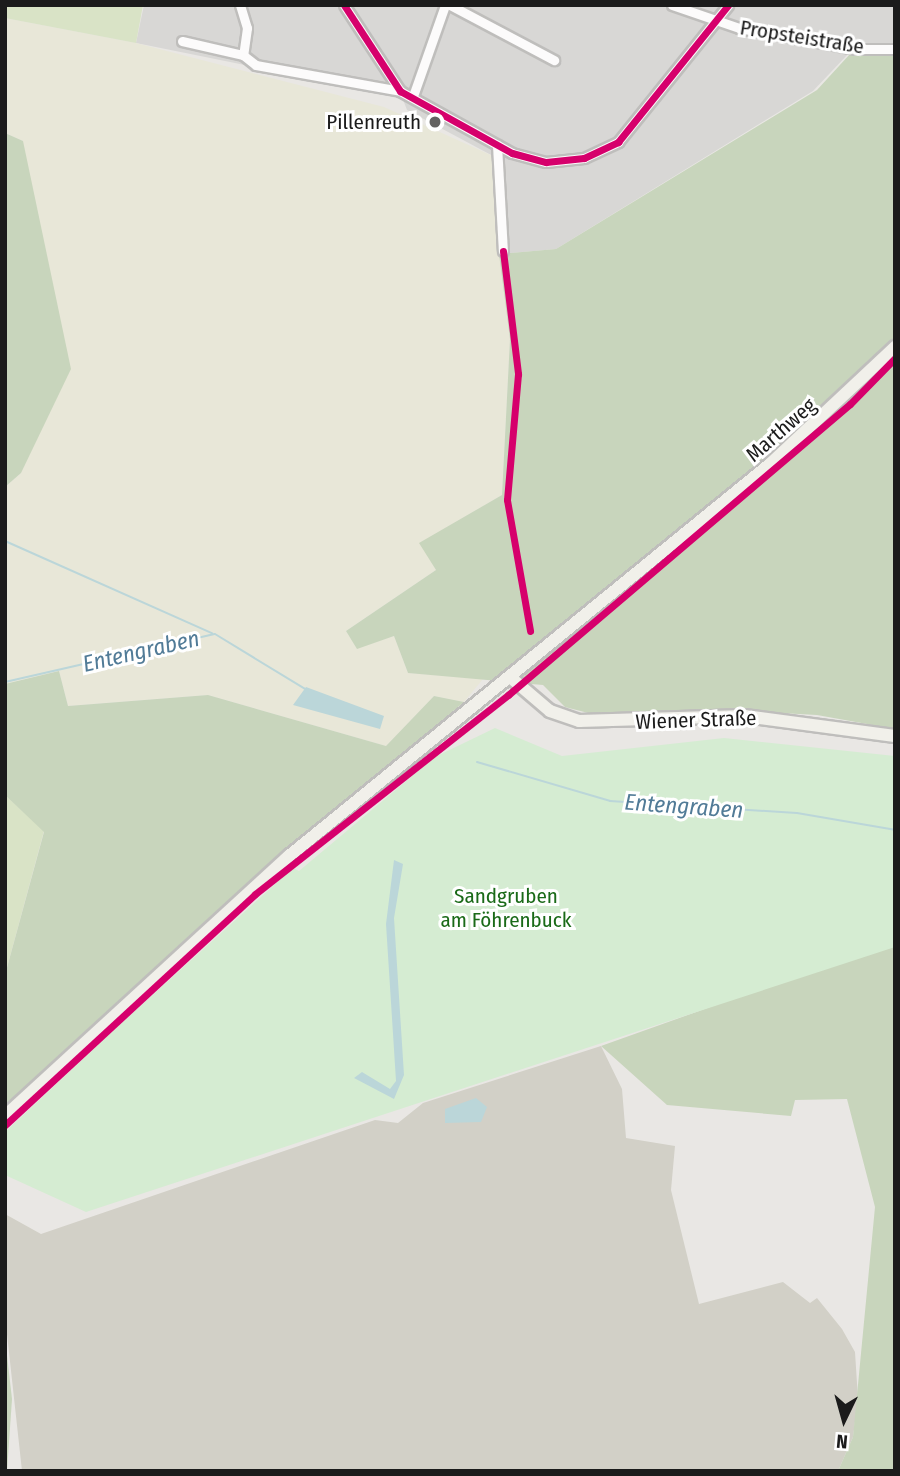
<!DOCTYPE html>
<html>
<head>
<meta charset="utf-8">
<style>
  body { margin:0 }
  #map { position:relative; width:900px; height:1476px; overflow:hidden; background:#e9e7e4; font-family:"Fira Sans Condensed",sans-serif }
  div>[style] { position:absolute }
  .residential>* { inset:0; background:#d8d7d5 }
  .construction>* { inset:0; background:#d2d0c7 }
  .farmland>* { inset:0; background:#e8e7d8 }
  .grass>* { inset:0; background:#d9e3c6 }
  .forest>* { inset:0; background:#c8d5bc }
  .park>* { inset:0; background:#d5ecd2 }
  .water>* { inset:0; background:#bbd6d9 }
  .stream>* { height:2px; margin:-1px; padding:0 1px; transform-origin:1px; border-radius:1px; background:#bbd6d9 }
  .roads { filter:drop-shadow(2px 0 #bfbebc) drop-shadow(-2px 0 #bfbebc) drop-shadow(0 2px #bfbebc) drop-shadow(0 -2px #bfbebc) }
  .minor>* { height:9px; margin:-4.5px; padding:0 4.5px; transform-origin:4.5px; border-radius:4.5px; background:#fcfbfb }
  .secondary>* { height:12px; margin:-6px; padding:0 6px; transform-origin:6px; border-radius:6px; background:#f1f0ea }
  .cycleway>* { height:7px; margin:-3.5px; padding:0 3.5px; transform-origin:3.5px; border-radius:3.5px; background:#d6006c }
  .dots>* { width:19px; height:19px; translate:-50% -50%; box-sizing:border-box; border:4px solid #fff; border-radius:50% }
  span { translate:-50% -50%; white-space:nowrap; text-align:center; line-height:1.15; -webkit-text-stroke:6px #fff; paint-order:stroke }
  .street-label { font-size:21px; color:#1b1b1b }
  .poi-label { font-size:21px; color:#1b1b1b }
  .right { translate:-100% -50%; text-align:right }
  .park-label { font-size:21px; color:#1a6a18 }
  .water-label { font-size:23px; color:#517b97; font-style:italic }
  .frame { position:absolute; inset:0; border:7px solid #1b1b1b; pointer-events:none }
  .north { position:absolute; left:809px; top:1385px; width:70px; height:70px; -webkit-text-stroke:5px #fff; paint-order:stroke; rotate:185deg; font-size:19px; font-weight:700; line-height:28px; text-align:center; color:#1b1b1b }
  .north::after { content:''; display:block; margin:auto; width:24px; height:32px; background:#1b1b1b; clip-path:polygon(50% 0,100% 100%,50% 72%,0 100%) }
</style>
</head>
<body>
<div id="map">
  <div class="residential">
    <div style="clip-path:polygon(144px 5px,895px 5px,895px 48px,849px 53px,813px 91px,556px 249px,499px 254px,493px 156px,407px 110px,402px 97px,136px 43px)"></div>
  </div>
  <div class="construction">
    <div style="clip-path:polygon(601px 1046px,622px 1089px,626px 1138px,675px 1146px,671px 1190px,699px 1304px,783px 1282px,810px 1303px,817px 1298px,842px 1329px,855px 1352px,858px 1399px,853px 1437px,838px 1471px,22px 1471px,5px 1316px,5px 1214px,41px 1234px,375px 1120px,398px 1123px,423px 1103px)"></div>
  </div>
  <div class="farmland">
    <div style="clip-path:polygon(5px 18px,136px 43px,384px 107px,493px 156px,510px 339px,502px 495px,420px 543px,436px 570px,346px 631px,357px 648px,394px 636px,408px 673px,483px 679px,464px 702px,434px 696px,386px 746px,208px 695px,68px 706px,59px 671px,5px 684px,5px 487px,21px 473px,23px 141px,5px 133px)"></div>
  </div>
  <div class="grass">
    <div style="clip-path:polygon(5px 5px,143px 5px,136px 43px,5px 18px)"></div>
    <div style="clip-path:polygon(5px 795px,44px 831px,5px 975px)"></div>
  </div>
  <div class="forest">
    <div style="clip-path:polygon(895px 50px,895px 729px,817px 715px,724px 710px,596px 715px,565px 707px,543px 685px,408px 673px,394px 636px,357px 649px,346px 631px,436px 570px,419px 543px,502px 495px,510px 339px,499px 254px,556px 249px,817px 90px,850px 54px)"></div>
    <div style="clip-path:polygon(5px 133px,23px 141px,71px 369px,21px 473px,5px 487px)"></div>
    <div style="clip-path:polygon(59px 671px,68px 706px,208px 695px,386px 746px,434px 696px,464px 702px,315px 828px,5px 1108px,5px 975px,44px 832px,5px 795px,5px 684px)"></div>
    <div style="clip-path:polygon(895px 941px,895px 1471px,838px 1471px,853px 1437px,875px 1207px,847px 1099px,795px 1100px,791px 1116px,667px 1105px,601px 1046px)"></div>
    <div style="clip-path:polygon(5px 1338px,12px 1399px,7px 1471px,5px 1471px)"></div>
  </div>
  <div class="park">
    <div style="clip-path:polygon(495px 728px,562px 756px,724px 738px,895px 756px,895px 947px,86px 1212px,5px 1175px,5px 1132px,125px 1020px,293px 868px,299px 871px,435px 757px)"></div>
  </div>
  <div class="water">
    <div style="clip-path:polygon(306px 687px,384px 716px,380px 729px,293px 705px)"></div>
    <div style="clip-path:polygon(394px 860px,403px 864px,394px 918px,404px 1075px,394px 1099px,354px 1078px,362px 1072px,390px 1089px,396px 1081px,386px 924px)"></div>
    <div style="clip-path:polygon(476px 1098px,487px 1107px,481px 1122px,445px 1123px,445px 1109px)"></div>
  </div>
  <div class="stream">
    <div style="left:5px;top:541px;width:227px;rotate:24deg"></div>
    <div style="left:5px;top:682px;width:215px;rotate:-12.9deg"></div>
    <div style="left:215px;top:634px;width:105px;rotate:31.4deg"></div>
    <div style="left:477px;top:762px;width:139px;rotate:16.3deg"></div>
    <div style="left:610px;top:801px;width:187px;rotate:3.7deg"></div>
    <div style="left:797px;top:813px;width:99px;rotate:9.8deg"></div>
  </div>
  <div class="roads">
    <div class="minor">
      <div style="left:240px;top:5px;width:24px;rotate:73deg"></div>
      <div style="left:247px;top:28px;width:27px;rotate:98deg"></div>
      <div style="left:344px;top:5px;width:103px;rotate:56.9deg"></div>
      <div style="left:400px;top:91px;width:128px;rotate:29deg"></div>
      <div style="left:512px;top:153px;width:35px;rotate:15deg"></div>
      <div style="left:546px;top:162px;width:38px;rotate:-6deg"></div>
      <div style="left:584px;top:158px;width:38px;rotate:-25deg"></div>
      <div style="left:618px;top:142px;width:176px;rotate:-51.2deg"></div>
      <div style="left:450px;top:5px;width:118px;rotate:27.9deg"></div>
      <div style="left:672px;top:5px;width:71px;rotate:18.9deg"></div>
      <div style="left:739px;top:28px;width:119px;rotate:10.2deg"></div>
      <div style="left:856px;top:49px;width:39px"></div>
      <div style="left:182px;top:41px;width:63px;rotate:12.9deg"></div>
      <div style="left:243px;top:55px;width:16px;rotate:38deg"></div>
      <div style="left:256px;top:65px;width:146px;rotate:10.2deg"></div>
      <div style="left:413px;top:96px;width:96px;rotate:-70.6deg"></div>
      <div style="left:497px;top:145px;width:106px;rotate:86.8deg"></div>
    </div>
    <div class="secondary">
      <div style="left:510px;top:677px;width:52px;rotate:40.4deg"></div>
      <div style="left:550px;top:711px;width:31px;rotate:19deg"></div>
      <div style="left:579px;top:721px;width:166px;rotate:-1.7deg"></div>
      <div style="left:745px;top:716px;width:151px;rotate:7.6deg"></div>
      <div style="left:5px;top:1116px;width:385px;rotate:-42.5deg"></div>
      <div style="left:289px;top:856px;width:619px;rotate:-39.17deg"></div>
      <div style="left:769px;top:465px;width:173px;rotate:-43.1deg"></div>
    </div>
  </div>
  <div class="cycleway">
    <div style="left:344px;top:5px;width:103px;rotate:56.9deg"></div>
    <div style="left:400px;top:91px;width:128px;rotate:29deg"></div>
    <div style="left:512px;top:153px;width:35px;rotate:15deg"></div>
    <div style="left:546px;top:162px;width:38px;rotate:-6deg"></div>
    <div style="left:584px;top:158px;width:38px;rotate:-25deg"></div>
    <div style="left:618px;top:142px;width:176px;rotate:-51.2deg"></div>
    <div style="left:503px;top:251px;width:124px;rotate:83deg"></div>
    <div style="left:518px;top:374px;width:126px;rotate:95deg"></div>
    <div style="left:507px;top:500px;width:133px;rotate:80deg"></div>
    <div style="left:5px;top:1125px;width:340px;rotate:-42.7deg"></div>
    <div style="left:255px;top:894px;width:322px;rotate:-38.2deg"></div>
    <div style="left:508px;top:695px;width:449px;rotate:-40.4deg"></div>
    <div style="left:850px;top:404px;width:64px;rotate:-45.6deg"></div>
  </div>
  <div class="dots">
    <div style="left:435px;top:122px;background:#636261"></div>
  </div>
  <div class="street-label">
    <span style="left:802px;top:37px;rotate:9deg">Propsteistraße</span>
    <span style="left:781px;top:430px;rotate:-41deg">Marthweg</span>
    <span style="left:696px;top:720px;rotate:-2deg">Wiener Straße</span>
  </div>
  <div class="poi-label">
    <span class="right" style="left:421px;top:122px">Pillenreuth</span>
  </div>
  <div class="park-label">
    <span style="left:506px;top:908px">Sandgruben<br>am Föhrenbuck</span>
  </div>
  <div class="water-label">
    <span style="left:141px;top:651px;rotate:-13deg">Entengraben</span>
    <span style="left:684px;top:806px;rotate:4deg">Entengraben</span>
  </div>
  <div class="frame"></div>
  <div class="north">N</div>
</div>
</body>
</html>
